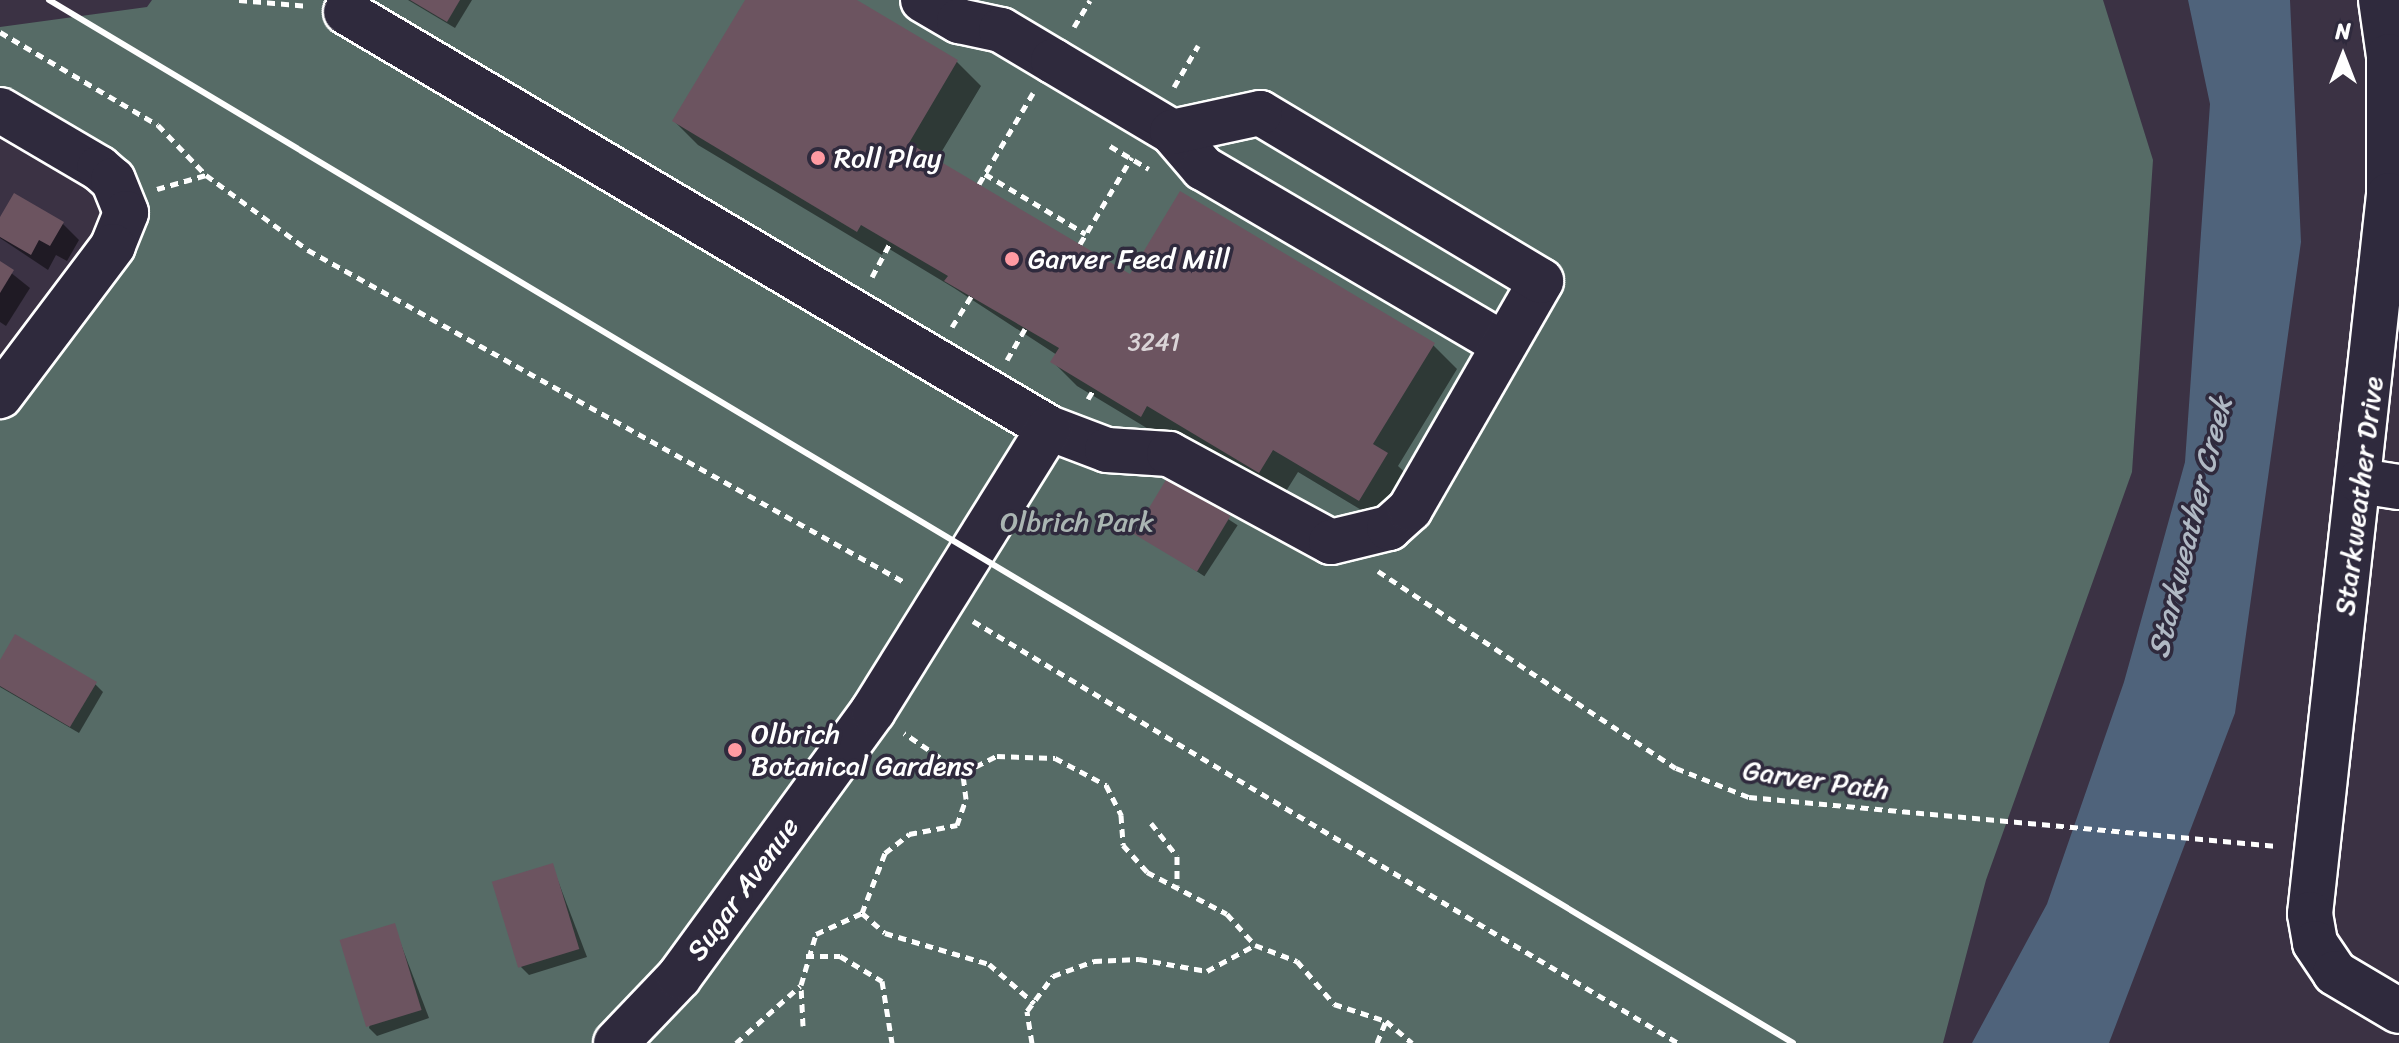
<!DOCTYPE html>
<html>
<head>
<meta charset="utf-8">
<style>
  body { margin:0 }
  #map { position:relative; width:2399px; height:1043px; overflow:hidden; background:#3b3244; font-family:Sriracha,sans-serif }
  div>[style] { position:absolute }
  .green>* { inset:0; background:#566b66 }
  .water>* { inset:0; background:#4f637b }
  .shadow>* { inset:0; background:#0007; transform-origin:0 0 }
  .building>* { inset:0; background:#6c5460; transform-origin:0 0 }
  .path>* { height:5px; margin-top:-2.5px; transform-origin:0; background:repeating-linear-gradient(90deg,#fff 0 8px,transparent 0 14px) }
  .roads { filter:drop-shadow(2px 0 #fff) drop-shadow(-2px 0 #fff) drop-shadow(0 2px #fff) drop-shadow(0 -2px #fff) }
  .minor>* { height:44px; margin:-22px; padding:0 22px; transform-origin:22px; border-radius:22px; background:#2f2a3d }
  .rail>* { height:6px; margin:-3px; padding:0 3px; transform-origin:3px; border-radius:3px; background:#fff }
  .dots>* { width:22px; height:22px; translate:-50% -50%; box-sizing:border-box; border:4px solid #2f2a3d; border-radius:50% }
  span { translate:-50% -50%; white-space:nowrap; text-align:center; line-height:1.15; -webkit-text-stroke:7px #2f2a3d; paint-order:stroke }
  .number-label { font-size:24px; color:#dad4d7 }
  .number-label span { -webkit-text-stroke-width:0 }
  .poi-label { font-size:28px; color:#fff }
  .left { translate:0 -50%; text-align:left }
  .street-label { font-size:28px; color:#fff }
  .park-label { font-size:28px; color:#aab5b2 }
  .water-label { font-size:30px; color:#b0b9c4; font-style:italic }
  .north { position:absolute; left:2303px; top:16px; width:80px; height:80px; -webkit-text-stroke:6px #2f2a3d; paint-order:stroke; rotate:0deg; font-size:22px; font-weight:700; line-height:32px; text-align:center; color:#fff }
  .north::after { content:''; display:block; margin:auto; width:28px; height:36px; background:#fff; clip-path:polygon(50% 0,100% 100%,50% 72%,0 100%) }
</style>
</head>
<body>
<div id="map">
  <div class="green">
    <div style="clip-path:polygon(152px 0,2103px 0,2153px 160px,2132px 472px,1986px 880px,1943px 1043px,0 1043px,0 396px,126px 213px,0 110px,0 27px,147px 7px)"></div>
  </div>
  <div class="water">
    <div style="clip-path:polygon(2188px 0,2290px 0,2301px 242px,2235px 713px,2109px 1043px,1972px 1043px,2047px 904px,2124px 682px,2185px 462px,2210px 104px)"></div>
  </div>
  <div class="shadow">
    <div style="clip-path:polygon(408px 0,472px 0,455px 28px)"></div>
    <div style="clip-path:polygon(747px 0,853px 0,957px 62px,981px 86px,936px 161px,1131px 277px,1433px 345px,1457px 369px,1398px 466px,1411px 478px,1383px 523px,1298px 472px,1283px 496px,1171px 429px,1165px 439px,1077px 386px,1053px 362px,1057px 355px,954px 288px,886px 247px,882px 255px,698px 145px,674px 121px)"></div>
    <div style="clip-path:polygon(0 221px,62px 223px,79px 240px,67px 261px,56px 255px,48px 270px,0 238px)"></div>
    <div style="clip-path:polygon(0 264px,30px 288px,6px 326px,0 322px)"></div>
    <div style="left:1168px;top:480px;width:83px;height:61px;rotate:33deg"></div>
    <div style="clip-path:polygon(0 664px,95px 684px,103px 692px,79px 733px,0 687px)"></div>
    <div style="clip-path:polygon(552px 865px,587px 957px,529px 975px,521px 967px)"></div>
    <div style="clip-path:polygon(394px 926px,429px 1018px,377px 1036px,369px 1028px)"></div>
  </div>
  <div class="building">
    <div style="clip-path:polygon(410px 0,460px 0,447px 22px)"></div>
    <div style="clip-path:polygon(745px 0,857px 0,958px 60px,909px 143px,1130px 274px,1180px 191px,1435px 343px,1373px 444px,1388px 453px,1359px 501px,1273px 450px,1259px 473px,1147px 406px,1141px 417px,1050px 362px,1059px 348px,944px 281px,948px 276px,861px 225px,857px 232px,672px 121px)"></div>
    <div style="clip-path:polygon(14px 193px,64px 222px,50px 246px,39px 240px,31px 255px,0 237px,0 217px)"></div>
    <div style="clip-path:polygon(0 261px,14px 270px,0 293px)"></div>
    <div style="left:1167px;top:478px;width:74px;height:65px;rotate:31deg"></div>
    <div style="clip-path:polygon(15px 634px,97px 682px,70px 727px,0 686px,0 660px)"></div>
    <div style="left:553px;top:863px;width:90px;height:64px;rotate:73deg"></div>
    <div style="left:395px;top:923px;width:91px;height:58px;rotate:73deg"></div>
  </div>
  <div class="path">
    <div style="left:239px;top:0;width:70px;rotate:4.9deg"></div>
    <div style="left:1074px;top:27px;width:31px;rotate:-59deg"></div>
    <div style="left:0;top:32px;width:183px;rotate:30.5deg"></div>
    <div style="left:158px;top:125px;width:69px;rotate:46.2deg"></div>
    <div style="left:206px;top:175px;width:127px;rotate:36.3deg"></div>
    <div style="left:308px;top:250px;width:684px;rotate:29.11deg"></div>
    <div style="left:1174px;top:87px;width:48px;rotate:-59.7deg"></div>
    <div style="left:1110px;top:146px;width:45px;rotate:30.5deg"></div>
    <div style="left:985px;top:174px;width:117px;rotate:30.7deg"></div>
    <div style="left:979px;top:184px;width:106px;rotate:-59.3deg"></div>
    <div style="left:157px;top:189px;width:51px;rotate:-15.9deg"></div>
    <div style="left:1080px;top:244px;width:101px;rotate:-59.1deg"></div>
    <div style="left:872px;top:277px;width:40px;rotate:-62deg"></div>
    <div style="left:952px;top:327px;width:36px;rotate:-58deg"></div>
    <div style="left:1007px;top:360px;width:36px;rotate:-60deg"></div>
    <div style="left:1088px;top:399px;width:12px;rotate:-59deg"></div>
    <div style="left:1378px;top:571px;width:357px;rotate:33.5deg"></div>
    <div style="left:1676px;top:768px;width:79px;rotate:21.7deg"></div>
    <div style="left:1749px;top:797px;width:530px;rotate:5.3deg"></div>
    <div style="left:973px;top:621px;width:822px;rotate:30.9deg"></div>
    <div style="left:963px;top:773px;width:38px;rotate:-27deg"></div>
    <div style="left:997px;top:756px;width:58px;rotate:2deg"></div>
    <div style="left:1055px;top:758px;width:58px;rotate:27.9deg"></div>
    <div style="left:1106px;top:785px;width:34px;rotate:63deg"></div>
    <div style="left:1121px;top:815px;width:30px;rotate:86deg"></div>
    <div style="left:1123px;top:845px;width:36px;rotate:48deg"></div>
    <div style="left:1147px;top:872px;width:90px;rotate:27.7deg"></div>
    <div style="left:1227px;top:914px;width:42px;rotate:47.9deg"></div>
    <div style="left:1151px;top:823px;width:42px;rotate:51.8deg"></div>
    <div style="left:1177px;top:856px;width:29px;rotate:90deg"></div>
    <div style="left:862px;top:913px;width:30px;rotate:41deg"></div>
    <div style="left:885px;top:933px;width:109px;rotate:16.6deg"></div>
    <div style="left:989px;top:964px;width:60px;rotate:40.9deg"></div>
    <div style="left:806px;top:956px;width:34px"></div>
    <div style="left:840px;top:956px;width:49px;rotate:30.8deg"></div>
    <div style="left:882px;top:981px;width:63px;rotate:80.8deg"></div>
    <div style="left:803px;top:1026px;width:41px;rotate:-92.8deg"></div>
    <div style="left:801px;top:985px;width:53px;rotate:-73.6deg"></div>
    <div style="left:816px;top:934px;width:51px;rotate:-24.5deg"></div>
    <div style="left:862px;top:913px;width:64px;rotate:-69deg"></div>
    <div style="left:885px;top:853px;width:31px;rotate:-38deg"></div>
    <div style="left:909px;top:834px;width:49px;rotate:-10.6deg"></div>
    <div style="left:957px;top:825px;width:28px;rotate:-71deg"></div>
    <div style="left:966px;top:799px;width:26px;rotate:-97deg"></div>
    <div style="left:963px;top:773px;width:71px;rotate:-145.9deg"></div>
    <div style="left:736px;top:1043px;width:86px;rotate:-41.7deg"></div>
    <div style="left:1032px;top:1043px;width:32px;rotate:-99deg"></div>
    <div style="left:1027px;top:1011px;width:44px;rotate:-53.4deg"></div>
    <div style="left:1053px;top:976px;width:44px;rotate:-20.1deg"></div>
    <div style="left:1094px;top:961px;width:45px;rotate:-2.5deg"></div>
    <div style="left:1139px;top:959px;width:69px;rotate:10deg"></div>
    <div style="left:1207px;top:971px;width:55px;rotate:-28.4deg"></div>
    <div style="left:1255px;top:945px;width:45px;rotate:20.9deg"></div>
    <div style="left:1297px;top:961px;width:57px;rotate:49.3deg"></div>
    <div style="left:1334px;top:1004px;width:55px;rotate:18.1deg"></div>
    <div style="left:1386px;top:1021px;width:34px;rotate:40deg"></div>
    <div style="left:1377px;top:1043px;width:24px;rotate:-68deg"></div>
  </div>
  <div class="roads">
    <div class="minor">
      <div style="left:923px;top:0;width:42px;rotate:30.3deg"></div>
      <div style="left:959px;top:21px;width:43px;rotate:12.1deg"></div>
      <div style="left:1001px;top:30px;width:61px;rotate:30.8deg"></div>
      <div style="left:1053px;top:61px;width:139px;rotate:30.8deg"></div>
      <div style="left:1172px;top:132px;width:48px;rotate:49.3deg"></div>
      <div style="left:1203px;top:168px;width:346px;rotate:30.4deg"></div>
      <div style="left:2381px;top:0;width:57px;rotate:81.9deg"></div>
      <div style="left:2389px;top:56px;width:139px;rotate:90deg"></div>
      <div style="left:2389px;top:195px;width:723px;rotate:96.27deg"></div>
      <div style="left:2310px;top:914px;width:29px;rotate:80deg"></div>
      <div style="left:2315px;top:943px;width:36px;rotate:56deg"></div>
      <div style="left:2335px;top:973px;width:74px;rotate:30.7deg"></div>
      <div style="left:346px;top:12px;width:817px;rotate:30.61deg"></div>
      <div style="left:1049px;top:428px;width:62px;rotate:20.8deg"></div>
      <div style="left:1107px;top:450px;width:62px;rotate:3.7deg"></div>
      <div style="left:1169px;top:454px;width:184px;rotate:28.5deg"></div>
      <div style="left:1331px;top:542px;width:60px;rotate:-13.6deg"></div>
      <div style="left:1389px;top:528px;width:28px;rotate:-42deg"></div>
      <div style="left:1410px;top:509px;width:263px;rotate:-60.1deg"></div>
      <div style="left:1541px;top:281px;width:327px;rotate:-149.1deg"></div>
      <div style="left:1260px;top:113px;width:90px;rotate:167.8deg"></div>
      <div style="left:0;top:110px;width:115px;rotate:30.4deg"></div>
      <div style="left:99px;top:168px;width:18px;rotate:41deg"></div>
      <div style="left:113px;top:180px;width:35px;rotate:68deg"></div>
      <div style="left:126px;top:213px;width:35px;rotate:112deg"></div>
      <div style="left:113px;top:246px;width:188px;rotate:127deg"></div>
      <div style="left:2360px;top:481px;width:39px;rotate:9deg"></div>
      <div style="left:616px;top:1043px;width:91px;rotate:-46.3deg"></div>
      <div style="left:679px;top:977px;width:329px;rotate:-53.9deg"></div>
      <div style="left:873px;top:711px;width:333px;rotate:-58.1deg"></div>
    </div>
  </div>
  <div class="rail">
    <div style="left:49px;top:0;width:2032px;rotate:30.88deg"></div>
  </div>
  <div class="dots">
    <div style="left:818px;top:158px;background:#ff9aa2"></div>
    <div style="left:1012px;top:259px;background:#ff9aa2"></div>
    <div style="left:735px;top:750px;background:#ff9aa2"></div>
  </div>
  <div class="number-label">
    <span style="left:1154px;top:343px">3241</span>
  </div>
  <div class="poi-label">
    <span class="left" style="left:834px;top:158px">Roll Play</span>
    <span class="left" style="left:1028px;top:259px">Garver Feed Mill</span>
    <span class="left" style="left:751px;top:750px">Olbrich<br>Botanical Gardens</span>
  </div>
  <div class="street-label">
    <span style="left:2359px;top:496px;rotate:-83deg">Starkweather Drive</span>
    <span style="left:1816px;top:780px;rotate:8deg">Garver Path</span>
    <span style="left:743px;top:889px;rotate:-54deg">Sugar Avenue</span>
  </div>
  <div class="park-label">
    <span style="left:1077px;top:522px">Olbrich Park</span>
  </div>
  <div class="water-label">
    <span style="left:2190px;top:527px;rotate:-76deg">Starkweather Creek</span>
  </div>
  <div class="north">N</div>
</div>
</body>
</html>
